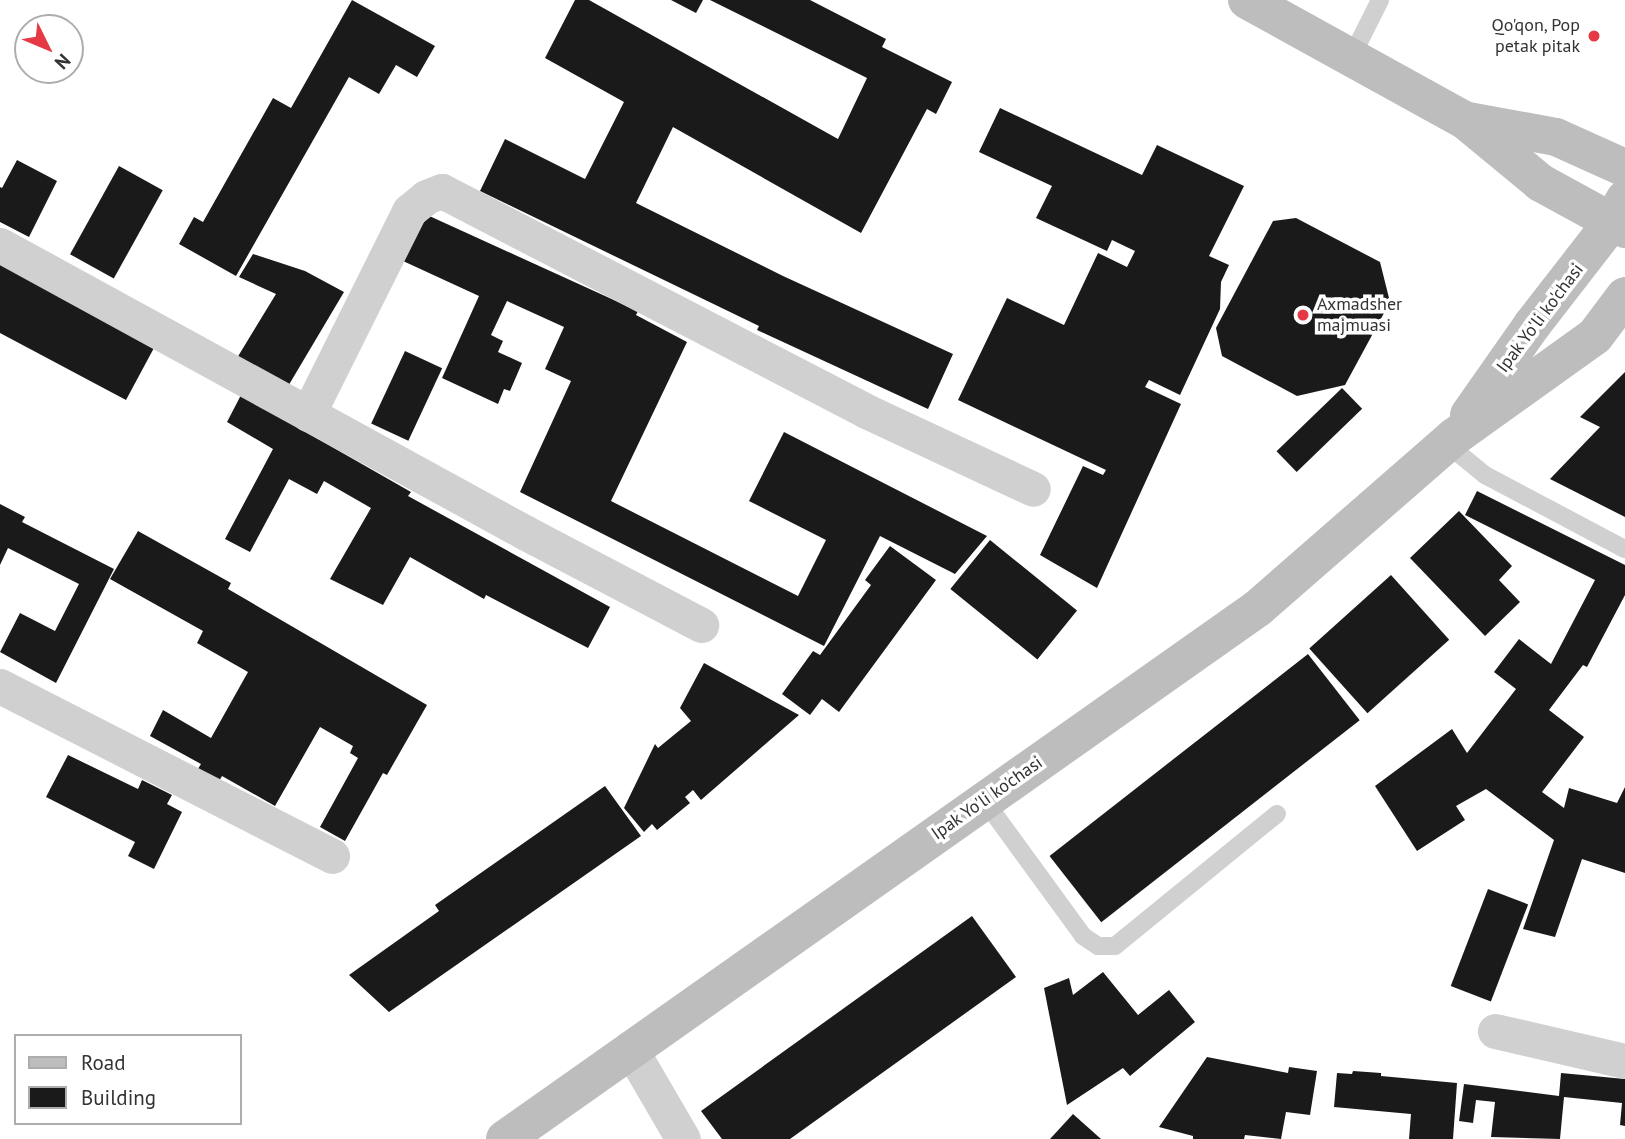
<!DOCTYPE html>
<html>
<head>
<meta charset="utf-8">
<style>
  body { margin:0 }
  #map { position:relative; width:1625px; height:1139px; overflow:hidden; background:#fff; font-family:"PT Sans",sans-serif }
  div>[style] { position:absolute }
  .building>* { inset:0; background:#1a1a1a; transform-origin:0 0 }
  .lane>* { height:18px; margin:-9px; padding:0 9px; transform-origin:9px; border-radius:9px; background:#d0d0d0 }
  .street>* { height:35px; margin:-17.5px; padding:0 17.5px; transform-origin:17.5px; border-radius:17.5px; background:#d0d0d0 }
  .secondary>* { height:38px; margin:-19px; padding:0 19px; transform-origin:19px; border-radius:19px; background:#bdbdbd }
  .dots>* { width:19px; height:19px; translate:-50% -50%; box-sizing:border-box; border:4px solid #fff; border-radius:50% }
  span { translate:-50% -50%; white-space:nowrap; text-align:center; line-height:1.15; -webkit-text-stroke:7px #fff; paint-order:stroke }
  .poi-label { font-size:18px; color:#333 }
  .right { translate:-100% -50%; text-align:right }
  .left { translate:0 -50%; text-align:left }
  .street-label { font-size:18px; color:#333 }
  .legend { position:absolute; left:14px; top:1034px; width:228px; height:91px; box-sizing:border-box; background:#fff; border:2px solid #adadad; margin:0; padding:9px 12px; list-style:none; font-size:21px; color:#333 }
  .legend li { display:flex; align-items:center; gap:14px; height:35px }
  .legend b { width:35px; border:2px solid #adadad }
  .north { position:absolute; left:14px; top:14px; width:70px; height:70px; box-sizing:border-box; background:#fff; border:2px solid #adadad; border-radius:50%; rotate:133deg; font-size:19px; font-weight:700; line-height:28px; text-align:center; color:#333 }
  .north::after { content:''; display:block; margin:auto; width:24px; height:32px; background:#e63946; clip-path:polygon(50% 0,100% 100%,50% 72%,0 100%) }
</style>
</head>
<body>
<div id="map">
  <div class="building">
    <div style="clip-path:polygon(352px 0,435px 46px,417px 77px,396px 65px,379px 94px,349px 77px,236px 276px,179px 244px,194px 217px,203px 222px,273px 98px,291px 108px)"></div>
    <div style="clip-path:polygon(575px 0,589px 0,838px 139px,867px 78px,710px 0,810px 0,886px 39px,882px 47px,952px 82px,936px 114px,927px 109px,861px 233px,673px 127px,636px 203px,783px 276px,953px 354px,928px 409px,757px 330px,759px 326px,480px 191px,505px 139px,585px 179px,624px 102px,545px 58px)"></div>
    <div style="clip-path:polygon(671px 0,703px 0,696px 13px)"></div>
    <div style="clip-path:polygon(1000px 108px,1142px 175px,1157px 145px,1244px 186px,1209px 256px,1229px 265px,1221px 282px,1220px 309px,1180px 395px,1149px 380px,1145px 387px,1181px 404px,1097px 588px,1040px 555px,1083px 466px,1103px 475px,1106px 470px,958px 400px,1007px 298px,1064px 325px,1098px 253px,1127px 267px,1135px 251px,1112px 240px,1107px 251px,1036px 218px,1052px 186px,979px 152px)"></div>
    <div style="clip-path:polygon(17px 160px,57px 181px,29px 237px,0 222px,0 187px,2px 188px)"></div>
    <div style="left:119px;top:166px;width:50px;height:101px;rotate:29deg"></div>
    <div style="clip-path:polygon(425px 214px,638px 311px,636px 315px,687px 342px,611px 501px,798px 596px,826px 540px,749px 501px,784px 432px,987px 536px,955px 574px,880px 536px,824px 646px,520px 492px,571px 381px,545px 369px,564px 327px,507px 301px,491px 335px,503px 341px,498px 352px,522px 363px,510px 391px,504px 389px,498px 404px,442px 378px,479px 296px,403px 261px)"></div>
    <div style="clip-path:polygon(1296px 218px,1380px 262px,1390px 302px,1345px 385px,1297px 396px,1222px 356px,1216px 328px,1273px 221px)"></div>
    <div style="clip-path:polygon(253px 254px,305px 271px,344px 292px,287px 388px,237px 358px,276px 294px,239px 277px)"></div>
    <div style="clip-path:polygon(0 264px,155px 346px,126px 400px,0 333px)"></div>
    <div style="left:405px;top:351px;width:41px;height:80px;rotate:25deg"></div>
    <div style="clip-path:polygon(1625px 372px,1625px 517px,1550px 479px,1600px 427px,1580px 417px)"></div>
    <div style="left:1342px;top:388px;width:29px;height:91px;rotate:46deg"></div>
    <div style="clip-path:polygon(241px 395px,411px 492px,408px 496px,610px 607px,588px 648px,486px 595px,484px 599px,410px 557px,383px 605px,330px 579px,371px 508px,324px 481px,317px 494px,289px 479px,250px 552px,225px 539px,273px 449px,227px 422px)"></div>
    <div style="clip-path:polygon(1477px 491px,1625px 565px,1625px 595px,1587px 667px,1583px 665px,1549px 710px,1584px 737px,1542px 792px,1564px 808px,1569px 788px,1617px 803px,1625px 787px,1625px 873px,1582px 859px,1555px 937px,1523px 929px,1554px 840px,1486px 789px,1456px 806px,1465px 820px,1417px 851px,1375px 786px,1452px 729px,1467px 753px,1516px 689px,1494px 672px,1519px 639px,1551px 664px,1595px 580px,1465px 515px)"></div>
    <div style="clip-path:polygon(0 504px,25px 517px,22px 522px,114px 569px,56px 683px,0 652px,20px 613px,55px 631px,79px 584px,8px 548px,0 565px)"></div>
    <div style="clip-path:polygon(1459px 511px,1512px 566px,1499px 580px,1520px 602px,1485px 636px,1410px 558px)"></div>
    <div style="clip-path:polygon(138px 531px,231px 583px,228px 589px,427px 705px,387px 775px,383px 773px,345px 841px,320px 827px,358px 758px,350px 753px,353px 746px,320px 727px,275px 806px,222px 776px,217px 785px,196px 772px,201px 764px,150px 736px,163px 710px,211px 738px,248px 672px,197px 643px,203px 631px,110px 579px)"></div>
    <div style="left:990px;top:540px;width:112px;height:63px;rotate:39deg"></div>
    <div style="clip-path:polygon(890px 546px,936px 580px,839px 712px,822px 699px,810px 715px,782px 694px,813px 651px,820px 655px,871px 585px,865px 580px)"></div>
    <div style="left:1391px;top:575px;width:87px;height:110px;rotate:48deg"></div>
    <div style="left:1308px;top:654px;width:84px;height:328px;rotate:52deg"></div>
    <div style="clip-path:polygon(704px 663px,799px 715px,701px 800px,693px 790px,685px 797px,690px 803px,657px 830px,652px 824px,644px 832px,624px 808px,655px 744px,658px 748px,691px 721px,680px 708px)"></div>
    <div style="clip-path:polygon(68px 755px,138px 789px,142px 780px,172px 795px,167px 804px,182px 812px,154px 869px,128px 856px,135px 842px,46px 797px)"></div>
    <div style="clip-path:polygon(605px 786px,641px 836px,389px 1012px,349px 975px,439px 911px,435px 905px)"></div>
    <div style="left:1488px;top:889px;width:43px;height:104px;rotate:21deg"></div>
    <div style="clip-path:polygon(972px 916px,1016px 977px,790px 1139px,722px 1139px,701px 1111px)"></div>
    <div style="clip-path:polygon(1103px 972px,1138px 1015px,1169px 990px,1195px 1022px,1130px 1076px,1123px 1068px,1067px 1105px,1044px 988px,1069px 978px,1073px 995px)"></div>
    <div style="clip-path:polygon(1207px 1057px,1288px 1073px,1289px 1067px,1317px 1071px,1310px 1115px,1286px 1112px,1281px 1139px,1245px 1135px,1244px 1139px,1193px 1139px,1193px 1136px,1159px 1127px)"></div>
    <div style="clip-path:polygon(1353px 1071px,1381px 1073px,1381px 1076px,1457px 1083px,1453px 1139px,1409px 1139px,1411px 1114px,1334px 1107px,1337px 1073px,1352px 1074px)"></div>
    <div style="clip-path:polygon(1561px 1073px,1625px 1079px,1625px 1126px,1620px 1125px,1622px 1103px,1564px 1097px,1560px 1139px,1491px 1137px,1495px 1102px,1476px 1100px,1473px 1123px,1459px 1121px,1464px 1084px,1559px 1096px)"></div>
    <div style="clip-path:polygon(1073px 1114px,1101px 1139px,1050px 1139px)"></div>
  </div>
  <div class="lane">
    <div style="left:1351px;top:58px;width:65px;rotate:-63.4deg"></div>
    <div style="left:1447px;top:444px;width:49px;rotate:39.2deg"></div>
    <div style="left:1485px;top:475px;width:158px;rotate:27.9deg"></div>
    <div style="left:984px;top:800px;width:168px;rotate:53.9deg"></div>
    <div style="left:1083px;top:936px;width:18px;rotate:34deg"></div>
    <div style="left:1098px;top:946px;width:17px"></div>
    <div style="left:1115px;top:946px;width:209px;rotate:-39.2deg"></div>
  </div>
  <div class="street">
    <div style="left:0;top:245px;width:600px;rotate:28.7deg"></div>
    <div style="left:526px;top:533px;width:198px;rotate:27.7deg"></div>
    <div style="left:308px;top:414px;width:227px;rotate:-63.5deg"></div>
    <div style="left:409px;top:211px;width:22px;rotate:-39deg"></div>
    <div style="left:426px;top:197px;width:17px;rotate:-21deg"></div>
    <div style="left:442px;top:191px;width:478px;rotate:27.4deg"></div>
    <div style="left:866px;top:411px;width:184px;rotate:25deg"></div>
    <div style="left:0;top:686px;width:373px;rotate:27.1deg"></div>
    <div style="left:1495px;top:1031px;width:133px;rotate:13deg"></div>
    <div style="left:630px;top:1048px;width:105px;rotate:59.8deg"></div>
  </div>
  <div class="secondary">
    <div style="left:1247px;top:0;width:250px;rotate:28.9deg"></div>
    <div style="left:1466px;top:121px;width:97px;rotate:39.6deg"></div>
    <div style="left:1541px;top:183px;width:96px;rotate:28.7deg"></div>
    <div style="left:1468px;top:121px;width:89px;rotate:10.3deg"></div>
    <div style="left:1556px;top:137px;width:76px;rotate:24.2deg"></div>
    <div style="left:1469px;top:415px;width:110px;rotate:-55deg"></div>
    <div style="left:1532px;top:325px;width:129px;rotate:-52.2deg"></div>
    <div style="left:1611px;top:223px;width:28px;rotate:-60deg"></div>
    <div style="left:505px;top:1139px;width:921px;rotate:-35.19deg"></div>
    <div style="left:1258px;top:608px;width:260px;rotate:-41.1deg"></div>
    <div style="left:1454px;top:437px;width:173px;rotate:-35.6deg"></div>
    <div style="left:1595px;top:336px;width:50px;rotate:-53.1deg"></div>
  </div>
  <div class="dots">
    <div style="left:1594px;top:36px;background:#e63946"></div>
    <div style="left:1303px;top:315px;background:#e63946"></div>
  </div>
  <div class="poi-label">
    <span class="right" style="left:1580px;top:36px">Qo'qon, Pop<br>petak pitak</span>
    <span class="left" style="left:1317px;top:315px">Axmadsher<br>majmuasi</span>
  </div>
  <div class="street-label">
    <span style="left:1540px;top:318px;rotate:-53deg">Ipak Yo'li ko'chasi</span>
    <span style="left:987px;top:798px;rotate:-35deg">Ipak Yo'li ko'chasi</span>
  </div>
  <ul class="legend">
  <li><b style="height:9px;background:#bdbdbd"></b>Road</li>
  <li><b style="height:19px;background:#1a1a1a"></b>Building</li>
  </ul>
  <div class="north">N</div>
</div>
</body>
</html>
